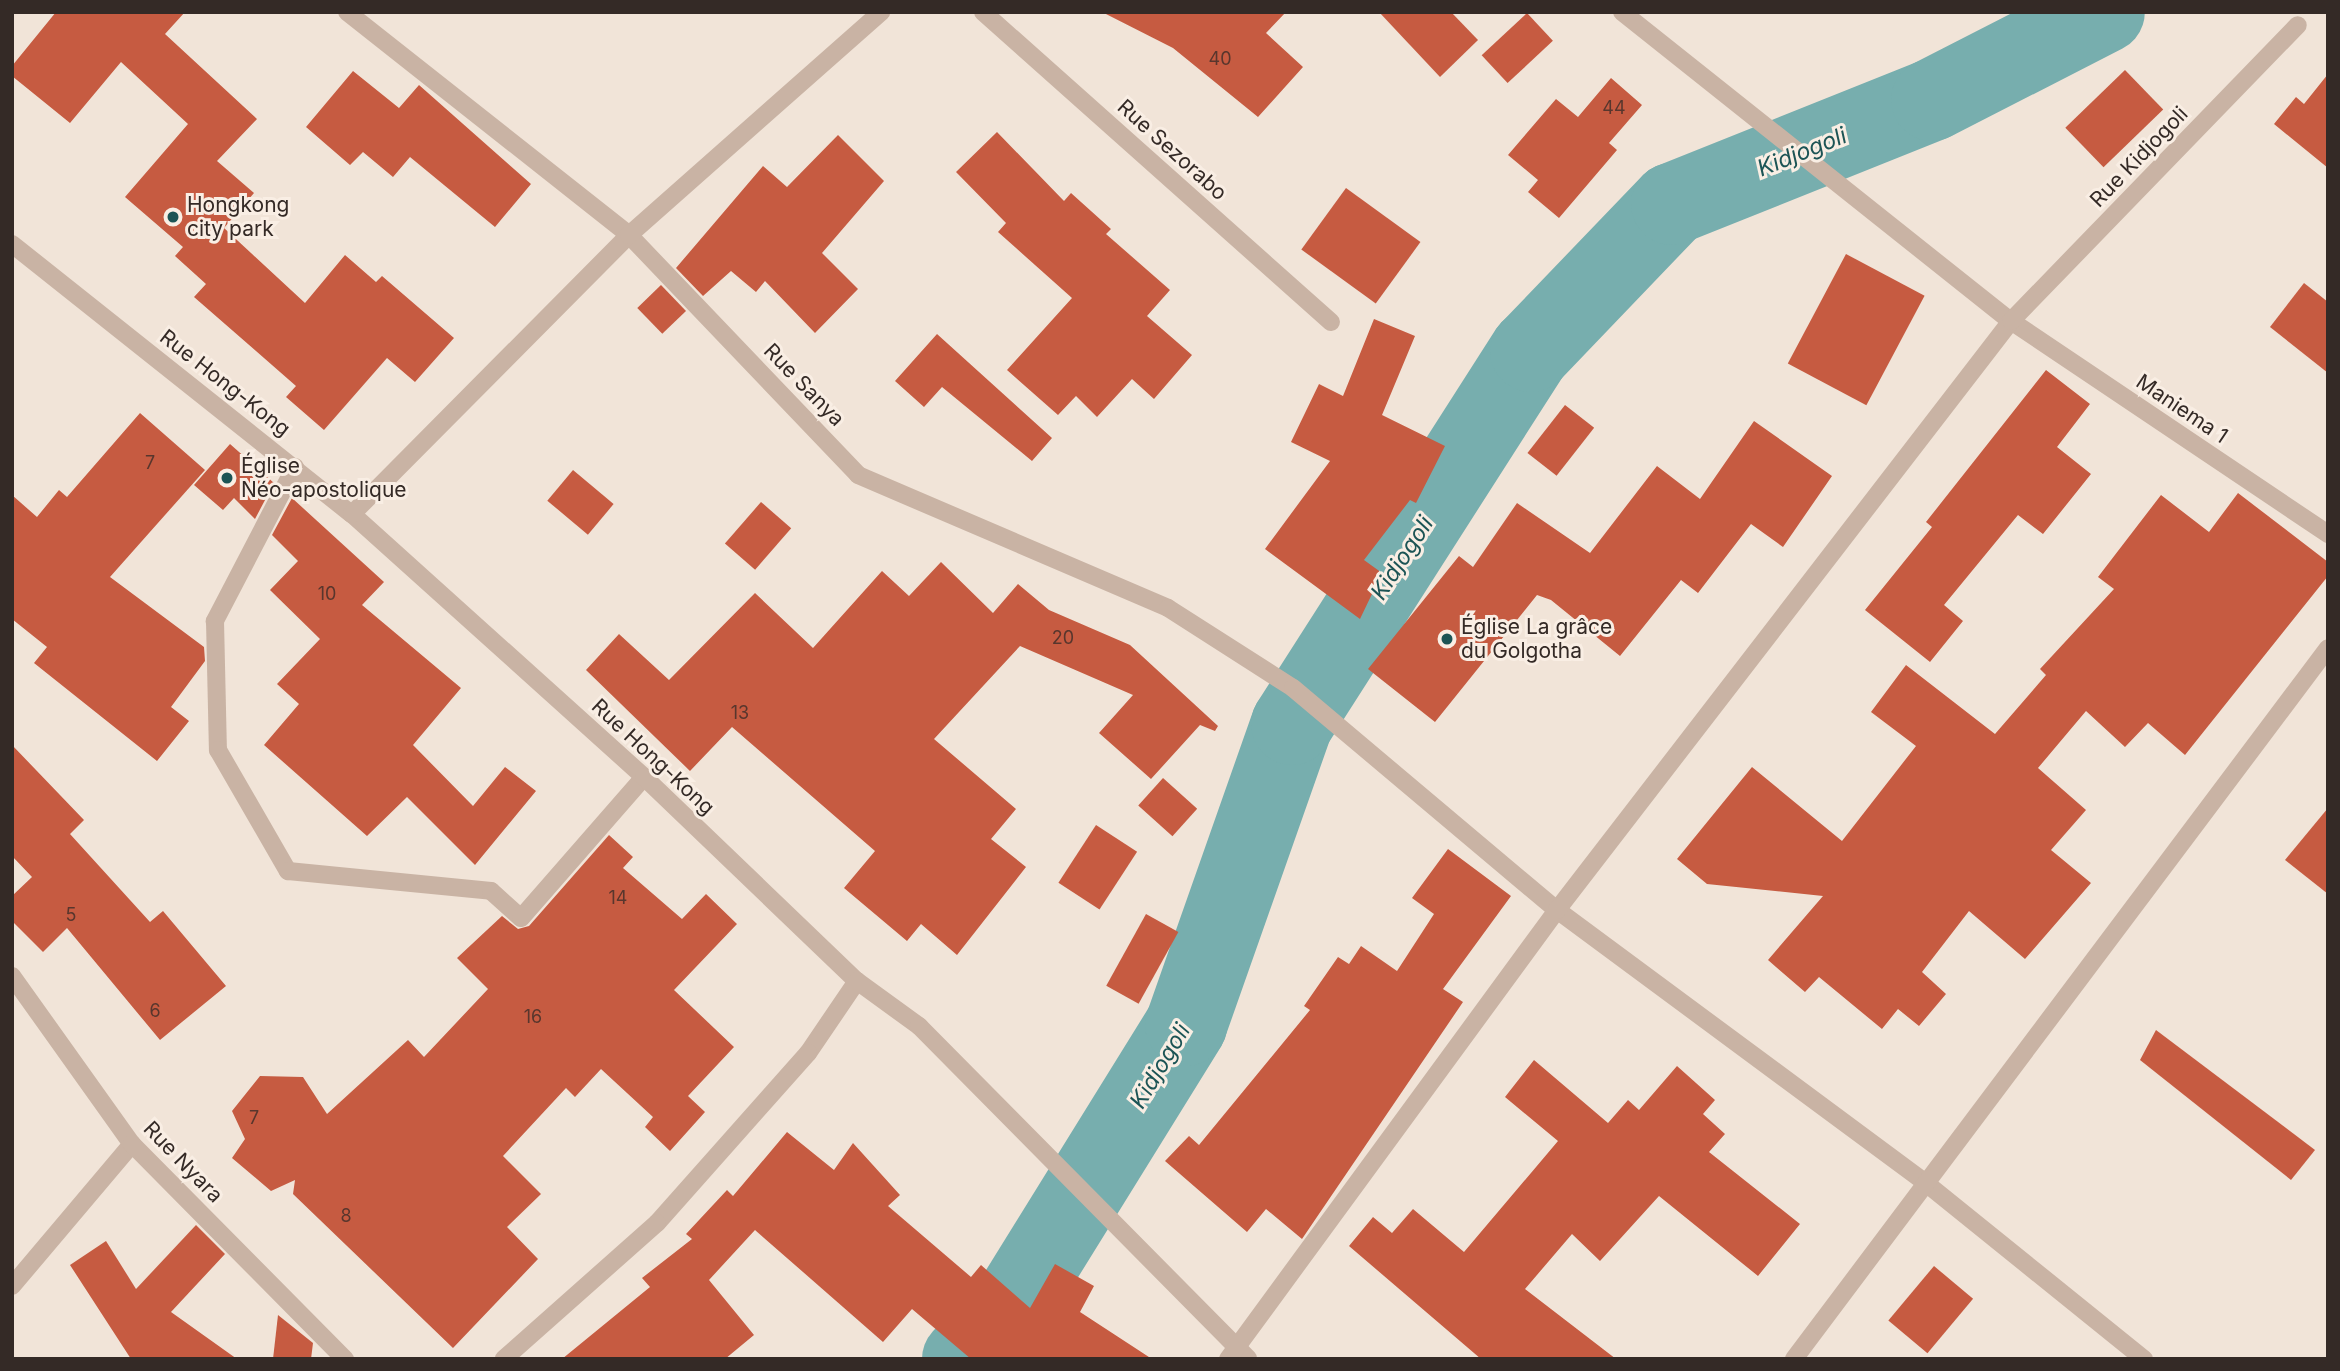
<!DOCTYPE html>
<html>
<head>
<meta charset="utf-8">
<style>
  body { margin:0 }
  #map { position:relative; width:2340px; height:1371px; overflow:hidden; background:#f1e4d8; font-family:Inter,sans-serif }
  div>[style] { position:absolute }
  .river>* { height:82px; margin:-41px; padding:0 41px; transform-origin:41px; border-radius:41px; background:#77aeae }
  .building>* { inset:0; background:#c65b41; transform-origin:0 0 }
  .service>* { height:18px; margin:-9px; padding:0 9px; transform-origin:9px; border-radius:9px; background:#c9b3a4 }
  .minor>* { height:18px; margin:-9px; padding:0 9px; transform-origin:9px; border-radius:9px; background:#c9b3a4 }
  .dots>* { width:19px; height:19px; translate:-50% -50%; box-sizing:border-box; border:4px solid #f9eee4; border-radius:50% }
  span { translate:-50% -50%; white-space:nowrap; text-align:center; line-height:1.15; -webkit-text-stroke:6px #f9eee4; paint-order:stroke }
  .number-label { font-size:18px; color:#58362d }
  .number-label span { -webkit-text-stroke-width:0 }
  .street-label { font-size:21px; color:#342a26 }
  .poi-label { font-size:21px; color:#342a26 }
  .left { translate:0 -50%; text-align:left }
  .water-label { font-size:23px; color:#1c5455; font-style:italic }
  .frame { position:absolute; inset:0; border:14px solid #342a26; pointer-events:none }
</style>
</head>
<body>
<div id="map">
  <div class="river">
    <div style="left:963px;top:1359px;width:72px;rotate:-47.2deg"></div>
    <div style="left:1012px;top:1306px;width:331px;rotate:-58.2deg"></div>
    <div style="left:1186px;top:1025px;width:319px;rotate:-70.6deg"></div>
    <div style="left:1292px;top:724px;width:443px;rotate:-57.4deg"></div>
    <div style="left:1531px;top:351px;width:204px;rotate:-46.2deg"></div>
    <div style="left:1672px;top:204px;width:280px;rotate:-21.8deg"></div>
    <div style="left:1932px;top:100px;width:193px;rotate:-27.1deg"></div>
  </div>
  <div class="building">
    <div style="clip-path:polygon(56px 12px,185px 12px,165px 34px,257px 119px,217px 161px,254px 193px,224px 228px,305px 303px,345px 255px,376px 282px,382px 276px,454px 338px,415px 382px,387px 358px,324px 430px,286px 397px,296px 386px,194px 297px,206px 284px,175px 256px,183px 247px,125px 197px,188px 124px,121px 62px,70px 123px,12px 76px,12px 66px)"></div>
    <div style="clip-path:polygon(1102px 12px,1286px 12px,1266px 33px,1303px 67px,1258px 117px,1173px 48px)"></div>
    <div style="clip-path:polygon(1379px 12px,1451px 12px,1478px 40px,1440px 77px)"></div>
    <div style="left:1527px;top:13px;width:38px;height:62px;rotate:47deg"></div>
    <div style="left:2125px;top:70px;width:55px;height:83px;rotate:46deg"></div>
    <div style="clip-path:polygon(353px 71px,399px 108px,419px 85px,531px 184px,495px 227px,410px 157px,393px 177px,363px 152px,350px 165px,306px 127px)"></div>
    <div style="clip-path:polygon(2328px 74px,2328px 168px,2274px 124px,2296px 97px,2304px 104px)"></div>
    <div style="clip-path:polygon(1611px 78px,1642px 105px,1609px 143px,1617px 150px,1559px 218px,1528px 192px,1538px 180px,1508px 155px,1556px 99px,1578px 117px)"></div>
    <div style="clip-path:polygon(997px 132px,1064px 201px,1071px 193px,1111px 229px,1106px 234px,1170px 290px,1147px 316px,1192px 355px,1154px 399px,1132px 379px,1097px 417px,1076px 396px,1058px 415px,1007px 370px,1072px 298px,998px 232px,1006px 223px,956px 172px)"></div>
    <div style="clip-path:polygon(838px 135px,884px 181px,822px 253px,858px 289px,815px 333px,765px 281px,756px 292px,731px 271px,703px 296px,676px 268px,763px 166px,787px 187px)"></div>
    <div style="left:1346px;top:188px;width:92px;height:76px;rotate:36deg"></div>
    <div style="left:1846px;top:254px;width:89px;height:124px;rotate:28deg"></div>
    <div style="clip-path:polygon(2304px 283px,2328px 302px,2328px 373px,2270px 327px)"></div>
    <div style="left:661px;top:285px;width:36px;height:33px;rotate:46deg"></div>
    <div style="clip-path:polygon(1374px 319px,1415px 336px,1382px 415px,1445px 446px,1416px 503px,1410px 500px,1364px 560px,1382px 573px,1360px 619px,1265px 549px,1330px 461px,1291px 442px,1319px 384px,1343px 396px)"></div>
    <div style="clip-path:polygon(937px 334px,1052px 438px,1032px 461px,942px 387px,924px 407px,895px 381px)"></div>
    <div style="clip-path:polygon(2046px 370px,2090px 404px,2057px 447px,2091px 474px,2043px 534px,2018px 515px,1944px 605px,1963px 621px,1930px 662px,1865px 610px,1932px 527px,1926px 522px)"></div>
    <div style="left:1565px;top:405px;width:37px;height:61px;rotate:38deg"></div>
    <div style="clip-path:polygon(140px 413px,205px 470px,110px 577px,204px 647px,205px 661px,171px 707px,189px 721px,157px 761px,34px 663px,47px 647px,12px 619px,12px 495px,37px 517px,59px 490px,67px 497px)"></div>
    <div style="clip-path:polygon(1754px 421px,1832px 476px,1783px 547px,1751px 524px,1698px 593px,1681px 580px,1620px 656px,1551px 600px,1537px 595px,1435px 722px,1368px 669px,1459px 556px,1473px 567px,1517px 503px,1590px 553px,1657px 466px,1700px 499px)"></div>
    <div style="clip-path:polygon(230px 444px,274px 483px,255px 519px,234px 498px,223px 510px,194px 485px)"></div>
    <div style="left:573px;top:470px;width:53px;height:40px;rotate:40deg"></div>
    <div style="clip-path:polygon(2238px 493px,2328px 562px,2328px 576px,2185px 755px,2148px 723px,2125px 747px,2086px 711px,2038px 768px,2086px 810px,2051px 850px,2091px 883px,2025px 959px,1969px 911px,1922px 972px,1946px 994px,1919px 1026px,1898px 1009px,1882px 1029px,1819px 977px,1805px 992px,1768px 960px,1823px 896px,1707px 884px,1677px 859px,1752px 767px,1842px 841px,1916px 746px,1871px 712px,1906px 665px,1995px 734px,2046px 675px,2040px 669px,2114px 589px,2098px 577px,2161px 495px,2209px 532px)"></div>
    <div style="clip-path:polygon(292px 498px,384px 582px,362px 605px,461px 688px,413px 745px,473px 806px,505px 767px,536px 791px,475px 865px,407px 797px,367px 836px,264px 745px,299px 704px,277px 684px,320px 639px,270px 590px,298px 561px,272px 535px)"></div>
    <div style="left:761px;top:502px;width:40px;height:55px;rotate:41deg"></div>
    <div style="clip-path:polygon(941px 562px,993px 613px,1018px 584px,1049px 610px,1130px 645px,1218px 726px,1215px 731px,1200px 725px,1151px 779px,1099px 733px,1133px 695px,1020px 646px,934px 739px,1016px 809px,991px 839px,1026px 867px,957px 955px,921px 924px,907px 941px,844px 888px,875px 851px,732px 727px,690px 771px,586px 670px,619px 634px,669px 680px,755px 593px,813px 648px,882px 571px,909px 596px)"></div>
    <div style="clip-path:polygon(12px 745px,84px 820px,70px 834px,150px 922px,163px 911px,226px 986px,160px 1040px,67px 928px,43px 952px,12px 921px,12px 896px,32px 877px,12px 856px)"></div>
    <div style="left:1163px;top:778px;width:46px;height:37px;rotate:42deg"></div>
    <div style="clip-path:polygon(2328px 808px,2328px 894px,2285px 860px)"></div>
    <div style="left:1096px;top:825px;width:49px;height:69px;rotate:33deg"></div>
    <div style="clip-path:polygon(609px 835px,633px 857px,623px 868px,682px 919px,706px 894px,737px 924px,674px 990px,734px 1047px,688px 1096px,705px 1112px,670px 1151px,645px 1127px,653px 1117px,601px 1069px,575px 1097px,566px 1088px,503px 1156px,541px 1194px,507px 1227px,538px 1259px,453px 1348px,293px 1194px,295px 1180px,271px 1191px,232px 1158px,245px 1139px,232px 1111px,260px 1076px,303px 1077px,327px 1114px,408px 1040px,424px 1057px,488px 989px,457px 958px,502px 916px,518px 929px,529px 926px)"></div>
    <div style="clip-path:polygon(1448px 849px,1511px 896px,1443px 989px,1463px 1002px,1302px 1239px,1266px 1209px,1247px 1232px,1165px 1161px,1189px 1136px,1199px 1145px,1310px 1010px,1304px 1006px,1338px 957px,1349px 964px,1361px 946px,1397px 971px,1434px 914px,1412px 898px)"></div>
    <div style="left:1146px;top:914px;width:37px;height:82px;rotate:29deg"></div>
    <div style="clip-path:polygon(2156px 1030px,2315px 1150px,2291px 1180px,2140px 1060px)"></div>
    <div style="clip-path:polygon(1534px 1060px,1608px 1123px,1628px 1100px,1639px 1110px,1677px 1066px,1715px 1100px,1703px 1114px,1725px 1134px,1709px 1152px,1800px 1224px,1758px 1276px,1659px 1196px,1600px 1261px,1572px 1234px,1525px 1289px,1616px 1359px,1481px 1359px,1349px 1246px,1373px 1217px,1392px 1233px,1413px 1209px,1464px 1252px,1558px 1141px,1505px 1097px)"></div>
    <div style="clip-path:polygon(787px 1132px,834px 1170px,853px 1143px,900px 1195px,888px 1206px,971px 1277px,981px 1265px,1030px 1308px,1055px 1264px,1094px 1286px,1080px 1312px,1152px 1359px,971px 1359px,912px 1309px,883px 1342px,755px 1230px,709px 1280px,754px 1335px,725px 1359px,562px 1359px,650px 1287px,642px 1278px,692px 1239px,686px 1234px,727px 1190px,733px 1196px)"></div>
    <div style="clip-path:polygon(196px 1225px,225px 1254px,171px 1312px,237px 1359px,131px 1359px,70px 1265px,106px 1241px,136px 1289px)"></div>
    <div style="left:1934px;top:1266px;width:51px;height:71px;rotate:40deg"></div>
    <div style="clip-path:polygon(278px 1315px,313px 1343px,311px 1359px,273px 1359px)"></div>
  </div>
  <div class="service">
    <div style="left:295px;top:467px;width:174px;rotate:117.5deg"></div>
    <div style="left:215px;top:621px;width:129px;rotate:88.7deg"></div>
    <div style="left:218px;top:750px;width:140px;rotate:60deg"></div>
    <div style="left:288px;top:871px;width:204px;rotate:5.6deg"></div>
    <div style="left:491px;top:891px;width:40px;rotate:42deg"></div>
    <div style="left:521px;top:918px;width:187px;rotate:-48.9deg"></div>
    <div style="left:12px;top:1286px;width:186px;rotate:-49.8deg"></div>
  </div>
  <div class="minor">
    <div style="left:347px;top:12px;width:360px;rotate:38.3deg"></div>
    <div style="left:629px;top:235px;width:332px;rotate:46.3deg"></div>
    <div style="left:858px;top:475px;width:337px;rotate:23.2deg"></div>
    <div style="left:1168px;top:608px;width:148px;rotate:32.6deg"></div>
    <div style="left:1293px;top:688px;width:345px;rotate:40.1deg"></div>
    <div style="left:1557px;top:910px;width:460px;rotate:36.5deg"></div>
    <div style="left:1927px;top:1184px;width:279px;rotate:38.9deg"></div>
    <div style="left:983px;top:12px;width:466px;rotate:41.7deg"></div>
    <div style="left:1622px;top:12px;width:497px;rotate:38.5deg"></div>
    <div style="left:2011px;top:321px;width:382px;rotate:33.9deg"></div>
    <div style="left:12px;top:244px;width:434px;rotate:38.5deg"></div>
    <div style="left:352px;top:514px;width:393px;rotate:42deg"></div>
    <div style="left:644px;top:777px;width:295px;rotate:43.8deg"></div>
    <div style="left:857px;top:981px;width:87px;rotate:124.2deg"></div>
    <div style="left:808px;top:1053px;width:227px;rotate:131.6deg"></div>
    <div style="left:657px;top:1223px;width:205px;rotate:138.4deg"></div>
    <div style="left:352px;top:514px;width:393px;rotate:-45.2deg"></div>
    <div style="left:629px;top:235px;width:337px;rotate:-41.5deg"></div>
    <div style="left:12px;top:976px;width:206px;rotate:54.5deg"></div>
    <div style="left:132px;top:1144px;width:303px;rotate:45.3deg"></div>
    <div style="left:857px;top:981px;width:77px;rotate:36deg"></div>
    <div style="left:919px;top:1026px;width:468px;rotate:45.3deg"></div>
    <div style="left:1228px;top:1359px;width:557px;rotate:-53.77deg"></div>
    <div style="left:1557px;top:910px;width:744px;rotate:-52.38deg"></div>
    <div style="left:2011px;top:321px;width:412px;rotate:-45.9deg"></div>
    <div style="left:1794px;top:1359px;width:889px;rotate:-53.09deg"></div>
  </div>
  <div class="dots">
    <div style="left:173px;top:217px;background:#1c5455"></div>
    <div style="left:227px;top:478px;background:#1c5455"></div>
    <div style="left:1447px;top:639px;background:#1c5455"></div>
  </div>
  <div class="number-label">
    <span style="left:1220px;top:59px">40</span>
    <span style="left:1614px;top:108px">44</span>
    <span style="left:150px;top:463px">7</span>
    <span style="left:327px;top:594px">10</span>
    <span style="left:1063px;top:638px">20</span>
    <span style="left:740px;top:713px">13</span>
    <span style="left:618px;top:898px">14</span>
    <span style="left:71px;top:915px">5</span>
    <span style="left:155px;top:1011px">6</span>
    <span style="left:533px;top:1017px">16</span>
    <span style="left:254px;top:1118px">7</span>
    <span style="left:346px;top:1216px">8</span>
  </div>
  <div class="street-label">
    <span style="left:1172px;top:150px;rotate:42deg">Rue Sezorabo</span>
    <span style="left:2139px;top:157px;rotate:-46deg">Rue Kidjogoli</span>
    <span style="left:225px;top:383px;rotate:38deg">Rue Hong-Kong</span>
    <span style="left:804px;top:385px;rotate:46deg">Rue Sanya</span>
    <span style="left:2182px;top:409px;rotate:34deg">Maniema 1</span>
    <span style="left:653px;top:757px;rotate:43deg">Rue Hong-Kong</span>
    <span style="left:183px;top:1162px;rotate:46deg">Rue Nyara</span>
  </div>
  <div class="poi-label">
    <span class="left" style="left:187px;top:217px">Hongkong<br>city park</span>
    <span class="left" style="left:241px;top:478px">Église<br>Néo-apostolique</span>
    <span class="left" style="left:1461px;top:639px">Église La grâce<br>du Golgotha</span>
  </div>
  <div class="water-label">
    <span style="left:1802px;top:152px;rotate:-22deg">Kidjogoli</span>
    <span style="left:1402px;top:558px;rotate:-57deg">Kidjogoli</span>
    <span style="left:1160px;top:1066px;rotate:-59deg">Kidjogoli</span>
  </div>
  <div class="frame"></div>
</div>
</body>
</html>
